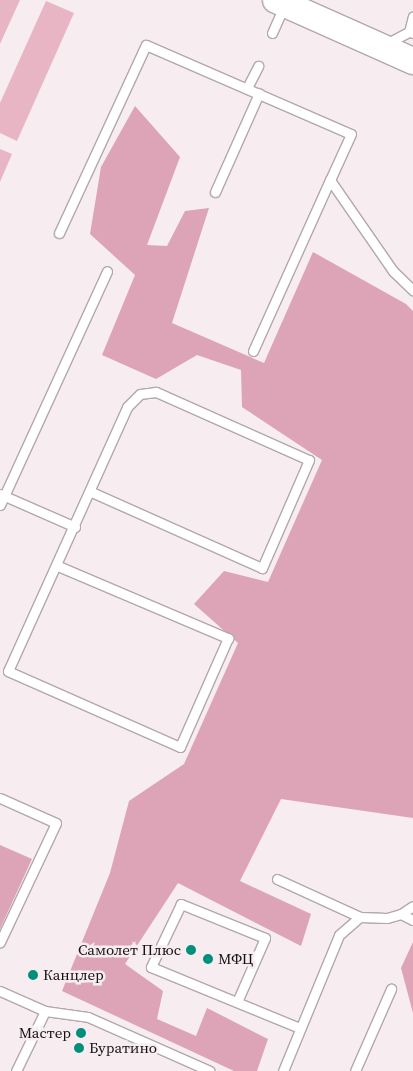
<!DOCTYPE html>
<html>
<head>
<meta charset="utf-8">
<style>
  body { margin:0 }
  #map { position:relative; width:413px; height:1071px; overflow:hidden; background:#f7ecef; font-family:"Source Serif 4",serif }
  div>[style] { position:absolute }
  .green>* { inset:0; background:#e8b5c5 }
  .forest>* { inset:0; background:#dca4b6 }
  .roads { filter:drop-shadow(1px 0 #b2a8ab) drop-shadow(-1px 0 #b2a8ab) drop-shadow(0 1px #b2a8ab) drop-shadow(0 -1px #b2a8ab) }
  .service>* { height:9px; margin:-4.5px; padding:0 4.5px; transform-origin:4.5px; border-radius:4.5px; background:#fff }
  .secondary>* { height:26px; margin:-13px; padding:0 13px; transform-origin:13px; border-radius:13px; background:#fff }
  .dots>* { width:14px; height:14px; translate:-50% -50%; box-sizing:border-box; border:2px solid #f7ecef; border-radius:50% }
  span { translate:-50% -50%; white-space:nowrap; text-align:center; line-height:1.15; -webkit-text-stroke:5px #f7ecef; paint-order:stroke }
  .poi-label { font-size:15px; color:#151213 }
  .right { translate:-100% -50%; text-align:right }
  .left { translate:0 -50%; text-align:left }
</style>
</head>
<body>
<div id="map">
  <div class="green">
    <div style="clip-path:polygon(0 0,20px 0,0 44px)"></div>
    <div style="clip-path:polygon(46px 1px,74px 13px,17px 141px,0 133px,0 103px)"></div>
    <div style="clip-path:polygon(0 149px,12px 154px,0 182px)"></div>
  </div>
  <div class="forest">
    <div style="clip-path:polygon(135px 106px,180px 157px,147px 245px,167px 246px,185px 211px,209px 208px,172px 323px,264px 363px,313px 252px,406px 304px,413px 311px,413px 818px,281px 799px,240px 881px,311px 914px,301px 946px,178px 883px,125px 964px,163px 991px,157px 1019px,196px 1036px,207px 1008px,268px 1039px,257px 1071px,234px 1071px,62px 991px,110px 873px,129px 801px,184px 764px,238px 643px,194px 604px,224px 571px,268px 582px,322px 460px,242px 407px,241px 370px,197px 355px,156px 379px,102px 355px,135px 275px,90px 234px,101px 167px)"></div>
    <div style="clip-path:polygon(0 845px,32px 859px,0 929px)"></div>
    <div style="clip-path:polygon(413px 942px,413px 1013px,401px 968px)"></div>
  </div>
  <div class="roads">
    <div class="service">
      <div style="left:409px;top:32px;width:16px;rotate:-76deg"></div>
      <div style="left:272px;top:33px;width:30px;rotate:-66deg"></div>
      <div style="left:386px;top:44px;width:26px;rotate:-28deg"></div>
      <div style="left:409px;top:32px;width:4px;rotate:14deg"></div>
      <div style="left:247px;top:88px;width:25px;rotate:-63deg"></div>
      <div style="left:215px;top:192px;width:108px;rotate:-66deg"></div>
      <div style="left:59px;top:233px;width:207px;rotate:-65.2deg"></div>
      <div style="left:146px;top:45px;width:223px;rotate:23.5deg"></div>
      <div style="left:351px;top:134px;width:51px;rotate:114.5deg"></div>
      <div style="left:330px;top:180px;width:111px;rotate:55.3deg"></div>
      <div style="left:393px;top:271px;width:28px;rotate:44deg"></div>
      <div style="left:253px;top:351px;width:188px;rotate:-65.8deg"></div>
      <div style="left:0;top:494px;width:82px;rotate:23.7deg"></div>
      <div style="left:0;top:505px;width:257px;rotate:-65.4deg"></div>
      <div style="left:58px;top:566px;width:185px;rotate:23deg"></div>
      <div style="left:228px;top:638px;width:119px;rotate:113.8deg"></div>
      <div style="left:180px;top:747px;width:188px;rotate:-156.2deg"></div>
      <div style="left:8px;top:671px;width:290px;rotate:-65.7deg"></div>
      <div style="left:127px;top:407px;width:18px;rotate:-45deg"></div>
      <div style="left:140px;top:394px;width:16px;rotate:-7deg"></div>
      <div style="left:156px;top:392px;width:167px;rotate:24deg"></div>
      <div style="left:309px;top:460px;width:118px;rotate:113.5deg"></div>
      <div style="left:262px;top:568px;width:187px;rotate:-156deg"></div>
      <div style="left:0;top:798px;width:61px;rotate:24.1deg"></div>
      <div style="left:56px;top:823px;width:132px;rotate:115.2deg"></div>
      <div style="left:277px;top:879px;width:91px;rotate:24.6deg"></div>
      <div style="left:401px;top:914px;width:13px;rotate:27deg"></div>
      <div style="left:0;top:991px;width:49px;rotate:24deg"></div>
      <div style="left:45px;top:1011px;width:43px;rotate:7.9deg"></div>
      <div style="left:88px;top:1017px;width:133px;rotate:23.9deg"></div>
      <div style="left:237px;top:1002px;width:70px;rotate:-66.4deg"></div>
      <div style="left:265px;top:938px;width:91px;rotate:-158deg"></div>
      <div style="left:181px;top:904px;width:70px;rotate:115.5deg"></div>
      <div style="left:151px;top:967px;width:161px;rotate:22.3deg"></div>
      <div style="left:16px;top:1071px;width:67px;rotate:-64.2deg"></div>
      <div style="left:283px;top:1071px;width:147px;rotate:-67.6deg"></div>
      <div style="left:339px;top:935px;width:28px;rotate:-41deg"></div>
      <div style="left:360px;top:917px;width:27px;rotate:2deg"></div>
      <div style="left:387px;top:918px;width:15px;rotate:-16deg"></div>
      <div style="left:401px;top:914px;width:14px;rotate:-34deg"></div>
      <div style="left:355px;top:1071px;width:90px;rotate:-66.3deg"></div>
    </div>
    <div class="secondary">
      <div style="left:276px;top:0;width:150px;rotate:24deg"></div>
    </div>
  </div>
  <div class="dots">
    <div style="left:191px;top:950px;background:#008f7a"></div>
    <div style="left:208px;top:959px;background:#008f7a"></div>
    <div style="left:33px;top:975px;background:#008f7a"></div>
    <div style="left:81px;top:1033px;background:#008f7a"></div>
    <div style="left:79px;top:1048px;background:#008f7a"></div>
  </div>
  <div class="poi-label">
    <span class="right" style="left:181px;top:950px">Самолет Плюс</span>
    <span class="left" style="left:218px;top:959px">МФЦ</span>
    <span class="left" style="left:43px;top:975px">Канцлер</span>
    <span class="right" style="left:71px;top:1033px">Мастер</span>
    <span class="left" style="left:89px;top:1048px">Буратино</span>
  </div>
</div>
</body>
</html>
